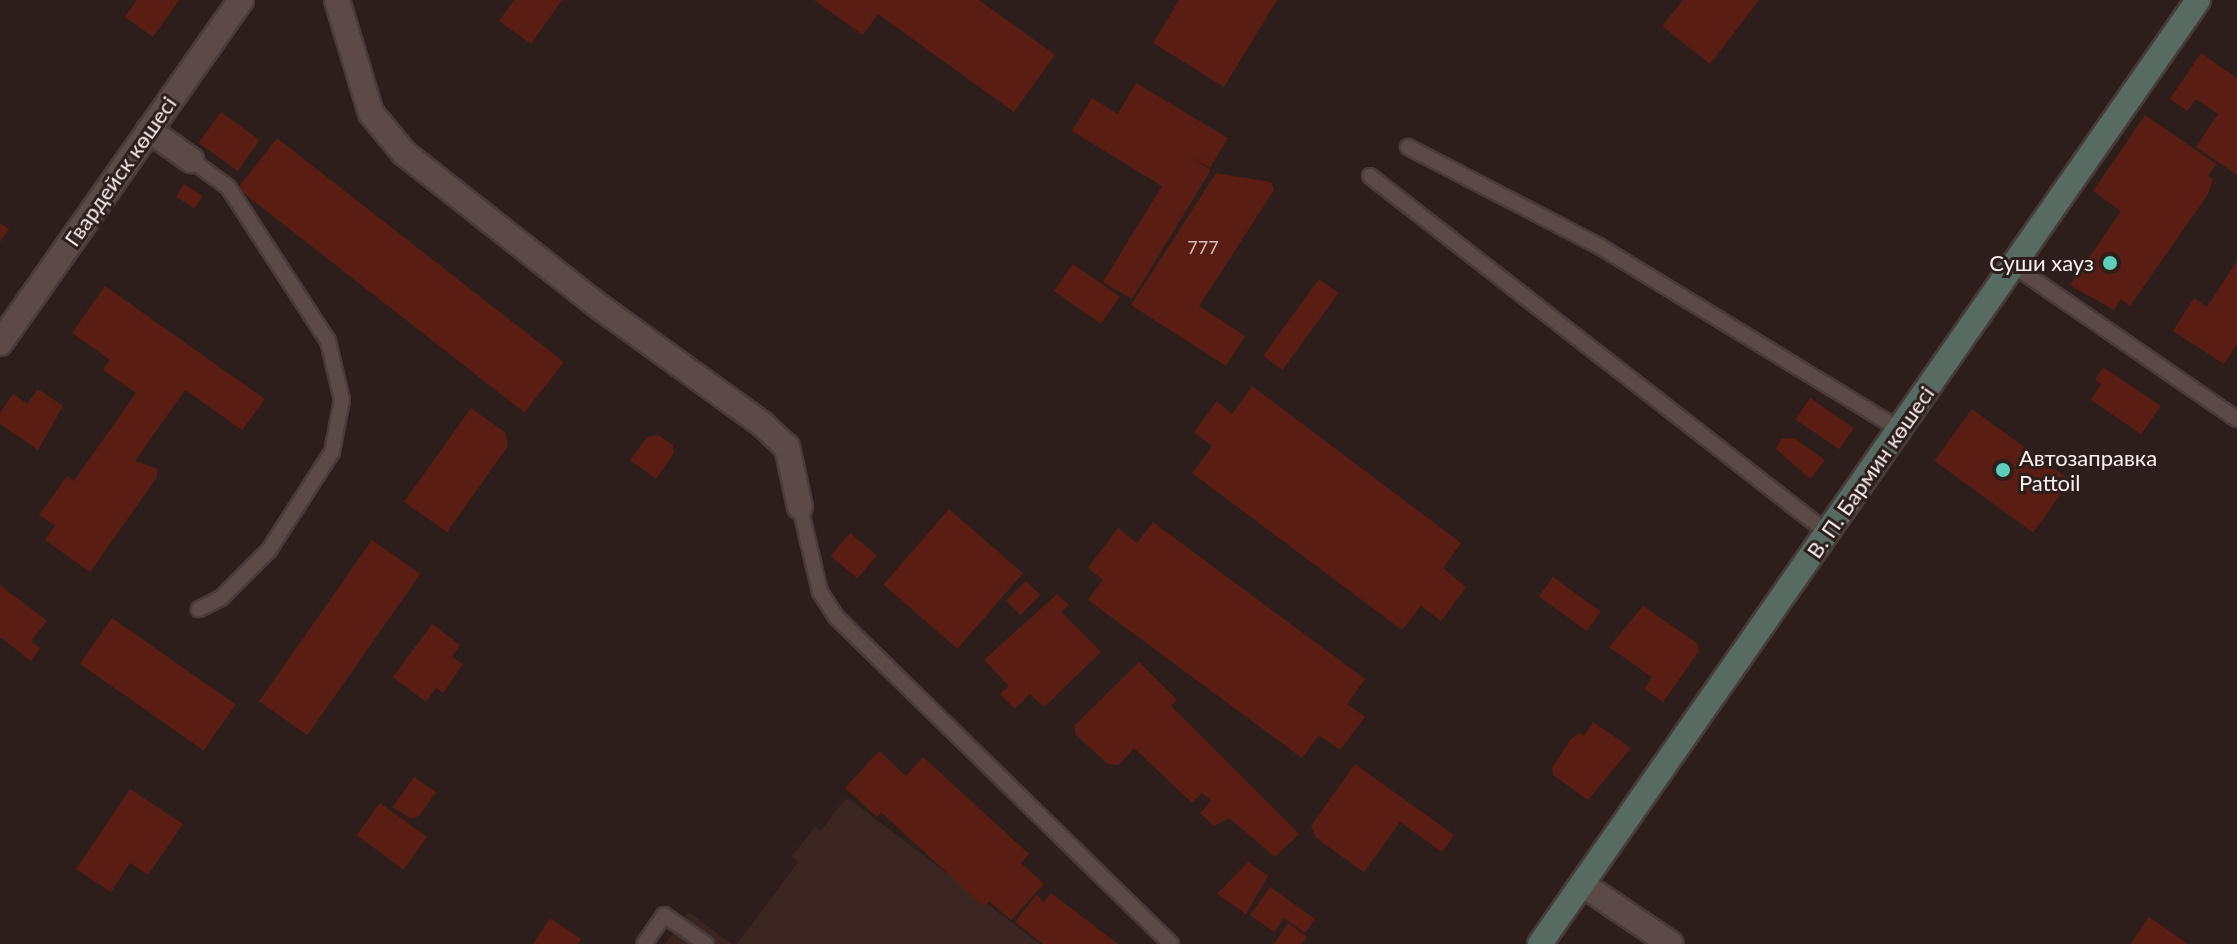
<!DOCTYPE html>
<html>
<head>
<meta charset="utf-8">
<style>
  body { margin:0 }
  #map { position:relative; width:2237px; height:944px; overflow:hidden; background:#2d1e1b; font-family:Lato,sans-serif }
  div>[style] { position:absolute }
  .built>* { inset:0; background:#3b2521 }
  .building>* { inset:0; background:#5a1d13; transform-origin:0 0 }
  .roads { filter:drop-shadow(2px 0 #483b39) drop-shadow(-2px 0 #483b39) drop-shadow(0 2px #483b39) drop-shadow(0 -2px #483b39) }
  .lane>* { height:14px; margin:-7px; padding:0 7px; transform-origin:7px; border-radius:7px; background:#5c4a47 }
  .street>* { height:24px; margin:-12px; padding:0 12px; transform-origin:12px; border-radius:12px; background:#5c4a47 }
  .secondary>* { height:24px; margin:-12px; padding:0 12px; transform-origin:12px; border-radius:12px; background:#586b63 }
  .dots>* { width:22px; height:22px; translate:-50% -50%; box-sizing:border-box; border:4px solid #2d1e1b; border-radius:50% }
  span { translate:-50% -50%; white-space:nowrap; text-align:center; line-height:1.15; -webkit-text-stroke:6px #2d1e1b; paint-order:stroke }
  .number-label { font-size:18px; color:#d3bbb7 }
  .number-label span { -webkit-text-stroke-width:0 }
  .street-label { font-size:22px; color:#fbf0ee }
  .poi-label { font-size:22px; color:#fbf0ee }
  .right { translate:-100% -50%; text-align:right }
  .left { translate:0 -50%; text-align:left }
</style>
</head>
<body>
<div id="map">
  <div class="built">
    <div style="clip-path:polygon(845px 799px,852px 801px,1040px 944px,737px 944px,798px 862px,792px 856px,815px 827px,821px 831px)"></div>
    <div style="clip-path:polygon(689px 912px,731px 944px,665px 944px)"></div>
  </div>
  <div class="building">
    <div style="clip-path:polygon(137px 0,179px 0,153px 37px,125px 17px)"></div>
    <div style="clip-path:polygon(514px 0,562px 0,531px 44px,499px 21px)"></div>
    <div style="clip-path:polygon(814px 0,979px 0,1055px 55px,1014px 112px,878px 14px,863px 35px)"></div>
    <div style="clip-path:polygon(1179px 0,1277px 0,1224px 87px,1153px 43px)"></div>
    <div style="clip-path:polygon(1683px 0,1759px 0,1710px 64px,1662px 26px)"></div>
    <div style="clip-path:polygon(2201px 53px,2237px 78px,2237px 175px,2196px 147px,2218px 114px,2196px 99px,2187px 111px,2170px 99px)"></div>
    <div style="clip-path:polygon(1136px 83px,1228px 138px,1210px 168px,1189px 156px,1211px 170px,1132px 299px,1103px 282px,1162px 186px,1072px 131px,1092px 98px,1118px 114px)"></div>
    <div style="left:221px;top:112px;width:48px;height:38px;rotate:36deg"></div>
    <div style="clip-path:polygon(2145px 115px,2216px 164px,2208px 176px,2213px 179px,2208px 194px,2130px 306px,2121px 299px,2114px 310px,2070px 285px,2121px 211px,2093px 191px)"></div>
    <div style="left:277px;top:138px;width:364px;height:64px;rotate:38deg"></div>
    <div style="clip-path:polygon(1216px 173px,1271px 182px,1274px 190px,1199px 306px,1245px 336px,1226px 366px,1131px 305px)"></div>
    <div style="left:184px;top:184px;width:22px;height:15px;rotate:32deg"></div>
    <div style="clip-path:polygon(0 223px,9px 229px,0 242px)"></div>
    <div style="clip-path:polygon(2237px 261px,2237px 344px,2224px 364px,2173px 331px,2194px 298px,2207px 307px)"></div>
    <div style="left:1073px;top:264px;width:57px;height:33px;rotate:35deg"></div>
    <div style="left:1319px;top:279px;width:24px;height:95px;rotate:36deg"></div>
    <div style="clip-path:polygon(105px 286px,265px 399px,242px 430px,185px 390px,135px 461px,158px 469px,157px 477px,90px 572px,45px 540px,55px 526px,39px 515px,67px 476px,74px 481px,136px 393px,103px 370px,110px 360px,72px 333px)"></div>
    <div style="clip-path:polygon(2103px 367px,2161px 406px,2141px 434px,2091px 400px,2101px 384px,2095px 380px)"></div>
    <div style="clip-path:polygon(1252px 386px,1461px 543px,1443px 568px,1466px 587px,1441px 621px,1421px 606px,1402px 630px,1192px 473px,1212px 446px,1194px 432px,1217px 401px,1232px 414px)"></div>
    <div style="clip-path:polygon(38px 389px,63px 406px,38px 450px,0 424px,0 413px,13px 394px,27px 404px)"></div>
    <div style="left:1810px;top:398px;width:53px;height:26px;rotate:34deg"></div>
    <div style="clip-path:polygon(471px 408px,506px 433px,508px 446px,447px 532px,404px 502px)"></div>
    <div style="left:1972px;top:409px;width:122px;height:64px;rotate:36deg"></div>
    <div style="clip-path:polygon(658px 435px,673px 445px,674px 453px,656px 479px,630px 460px,647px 437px)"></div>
    <div style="clip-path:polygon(1794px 438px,1825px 460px,1810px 479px,1776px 449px,1781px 439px)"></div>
    <div style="left:949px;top:509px;width:98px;height:100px;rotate:41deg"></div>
    <div style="clip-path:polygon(1153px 522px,1365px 679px,1347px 704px,1365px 717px,1340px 750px,1319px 735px,1302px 758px,1088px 600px,1103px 580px,1088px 568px,1118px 528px,1137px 543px)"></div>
    <div style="left:850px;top:533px;width:35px;height:30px;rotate:40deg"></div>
    <div style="left:372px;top:540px;width:59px;height:197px;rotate:35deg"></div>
    <div style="left:1553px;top:577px;width:59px;height:24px;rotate:36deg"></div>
    <div style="left:1026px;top:581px;width:20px;height:28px;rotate:45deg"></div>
    <div style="clip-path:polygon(0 585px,47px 621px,31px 641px,40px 648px,31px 661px,0 637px)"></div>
    <div style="clip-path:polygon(1057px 594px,1069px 605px,1061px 612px,1101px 652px,1044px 707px,1030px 694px,1015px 709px,1000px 694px,1009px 686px,984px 660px)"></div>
    <div style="clip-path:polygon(1643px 606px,1697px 643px,1699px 651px,1663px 702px,1644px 689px,1652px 677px,1609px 647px)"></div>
    <div style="left:112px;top:618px;width:151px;height:56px;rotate:35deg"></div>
    <div style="clip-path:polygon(432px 624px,460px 645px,452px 657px,463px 664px,443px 693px,436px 688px,426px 702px,393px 677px)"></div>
    <div style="clip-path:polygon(1139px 662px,1177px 700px,1171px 706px,1299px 834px,1275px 857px,1229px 818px,1214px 826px,1200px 813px,1211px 801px,1202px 793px,1192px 803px,1134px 748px,1118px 765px,1108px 764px,1076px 735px,1074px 726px)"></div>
    <div style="clip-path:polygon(1593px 722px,1631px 748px,1588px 800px,1553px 775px,1552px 768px,1570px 740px,1579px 733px,1584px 736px)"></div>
    <div style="clip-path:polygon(879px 751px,906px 776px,923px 757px,1029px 854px,1021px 863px,1044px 884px,1011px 920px,989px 901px,984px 907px,881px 812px,877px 817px,845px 788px)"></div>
    <div style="clip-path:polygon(1355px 764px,1454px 835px,1442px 852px,1400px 822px,1364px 872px,1316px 838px,1311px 826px)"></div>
    <div style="clip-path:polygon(414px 777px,436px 792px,419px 816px,411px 819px,393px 807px)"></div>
    <div style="clip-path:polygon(130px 789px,183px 824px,148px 875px,130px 863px,111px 892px,76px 869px)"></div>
    <div style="left:380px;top:803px;width:58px;height:40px;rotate:36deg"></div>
    <div style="clip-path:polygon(1248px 862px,1268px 876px,1246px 914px,1217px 894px)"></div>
    <div style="clip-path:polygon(1270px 887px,1315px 919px,1305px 933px,1284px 918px,1274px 932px,1250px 915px)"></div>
    <div style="clip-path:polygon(1051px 893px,1118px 944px,1043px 944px,1015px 922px,1036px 895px,1044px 902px)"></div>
    <div style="clip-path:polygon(2149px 917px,2188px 944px,2131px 944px)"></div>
    <div style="clip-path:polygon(550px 918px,581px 939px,578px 944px,533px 944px)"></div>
    <div style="clip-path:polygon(1288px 923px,1307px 937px,1302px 944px,1274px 944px)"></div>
  </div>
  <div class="roads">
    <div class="lane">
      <div style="left:1408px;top:147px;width:215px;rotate:27.4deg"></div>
      <div style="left:1599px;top:246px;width:353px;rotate:31.4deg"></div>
      <div style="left:191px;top:160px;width:46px;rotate:36.1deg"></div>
      <div style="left:228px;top:187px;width:184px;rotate:57deg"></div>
      <div style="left:328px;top:341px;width:61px;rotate:76.7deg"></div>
      <div style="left:342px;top:400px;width:53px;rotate:100.9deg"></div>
      <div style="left:332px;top:452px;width:117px;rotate:122.7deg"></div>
      <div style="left:269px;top:550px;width:68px;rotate:135deg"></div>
      <div style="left:221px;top:598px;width:25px;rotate:153deg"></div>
      <div style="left:1370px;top:176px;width:581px;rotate:37.94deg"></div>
      <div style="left:2014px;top:266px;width:270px;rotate:34.5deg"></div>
      <div style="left:800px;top:507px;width:87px;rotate:76.8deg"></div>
      <div style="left:820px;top:592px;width:30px;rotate:57deg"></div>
      <div style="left:836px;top:617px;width:468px;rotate:44.3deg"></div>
      <div style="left:644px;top:944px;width:35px;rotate:-55deg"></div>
      <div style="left:664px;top:915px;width:51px;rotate:34.6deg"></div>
    </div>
    <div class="street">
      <div style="left:337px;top:0;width:118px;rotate:73.3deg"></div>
      <div style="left:371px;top:113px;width:52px;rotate:50.5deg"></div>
      <div style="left:404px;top:153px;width:249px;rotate:38.2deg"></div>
      <div style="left:600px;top:307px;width:200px;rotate:35.8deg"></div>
      <div style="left:762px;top:424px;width:34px;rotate:43deg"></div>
      <div style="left:787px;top:447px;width:61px;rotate:77.8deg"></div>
      <div style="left:149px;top:130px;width:52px;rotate:35.5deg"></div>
      <div style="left:0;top:343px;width:419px;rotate:-54.9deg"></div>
      <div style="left:1582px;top:884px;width:107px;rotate:34deg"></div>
    </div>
    <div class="secondary">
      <div style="left:1540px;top:944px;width:1151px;rotate:-55.12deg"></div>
    </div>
  </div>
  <div class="dots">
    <div style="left:2110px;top:263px;background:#5dceb9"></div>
    <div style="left:2003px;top:470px;background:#5dceb9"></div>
  </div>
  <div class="number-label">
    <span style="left:1203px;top:247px">777</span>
  </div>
  <div class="street-label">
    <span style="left:120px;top:171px;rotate:-55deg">Гвардейск көшесі</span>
    <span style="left:1870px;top:472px;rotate:-55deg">В. П. Бармин көшесі</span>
  </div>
  <div class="poi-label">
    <span class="right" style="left:2094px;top:263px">Суши хауз</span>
    <span class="left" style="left:2019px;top:470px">Автозаправка<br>Pattoil</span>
  </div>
</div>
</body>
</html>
